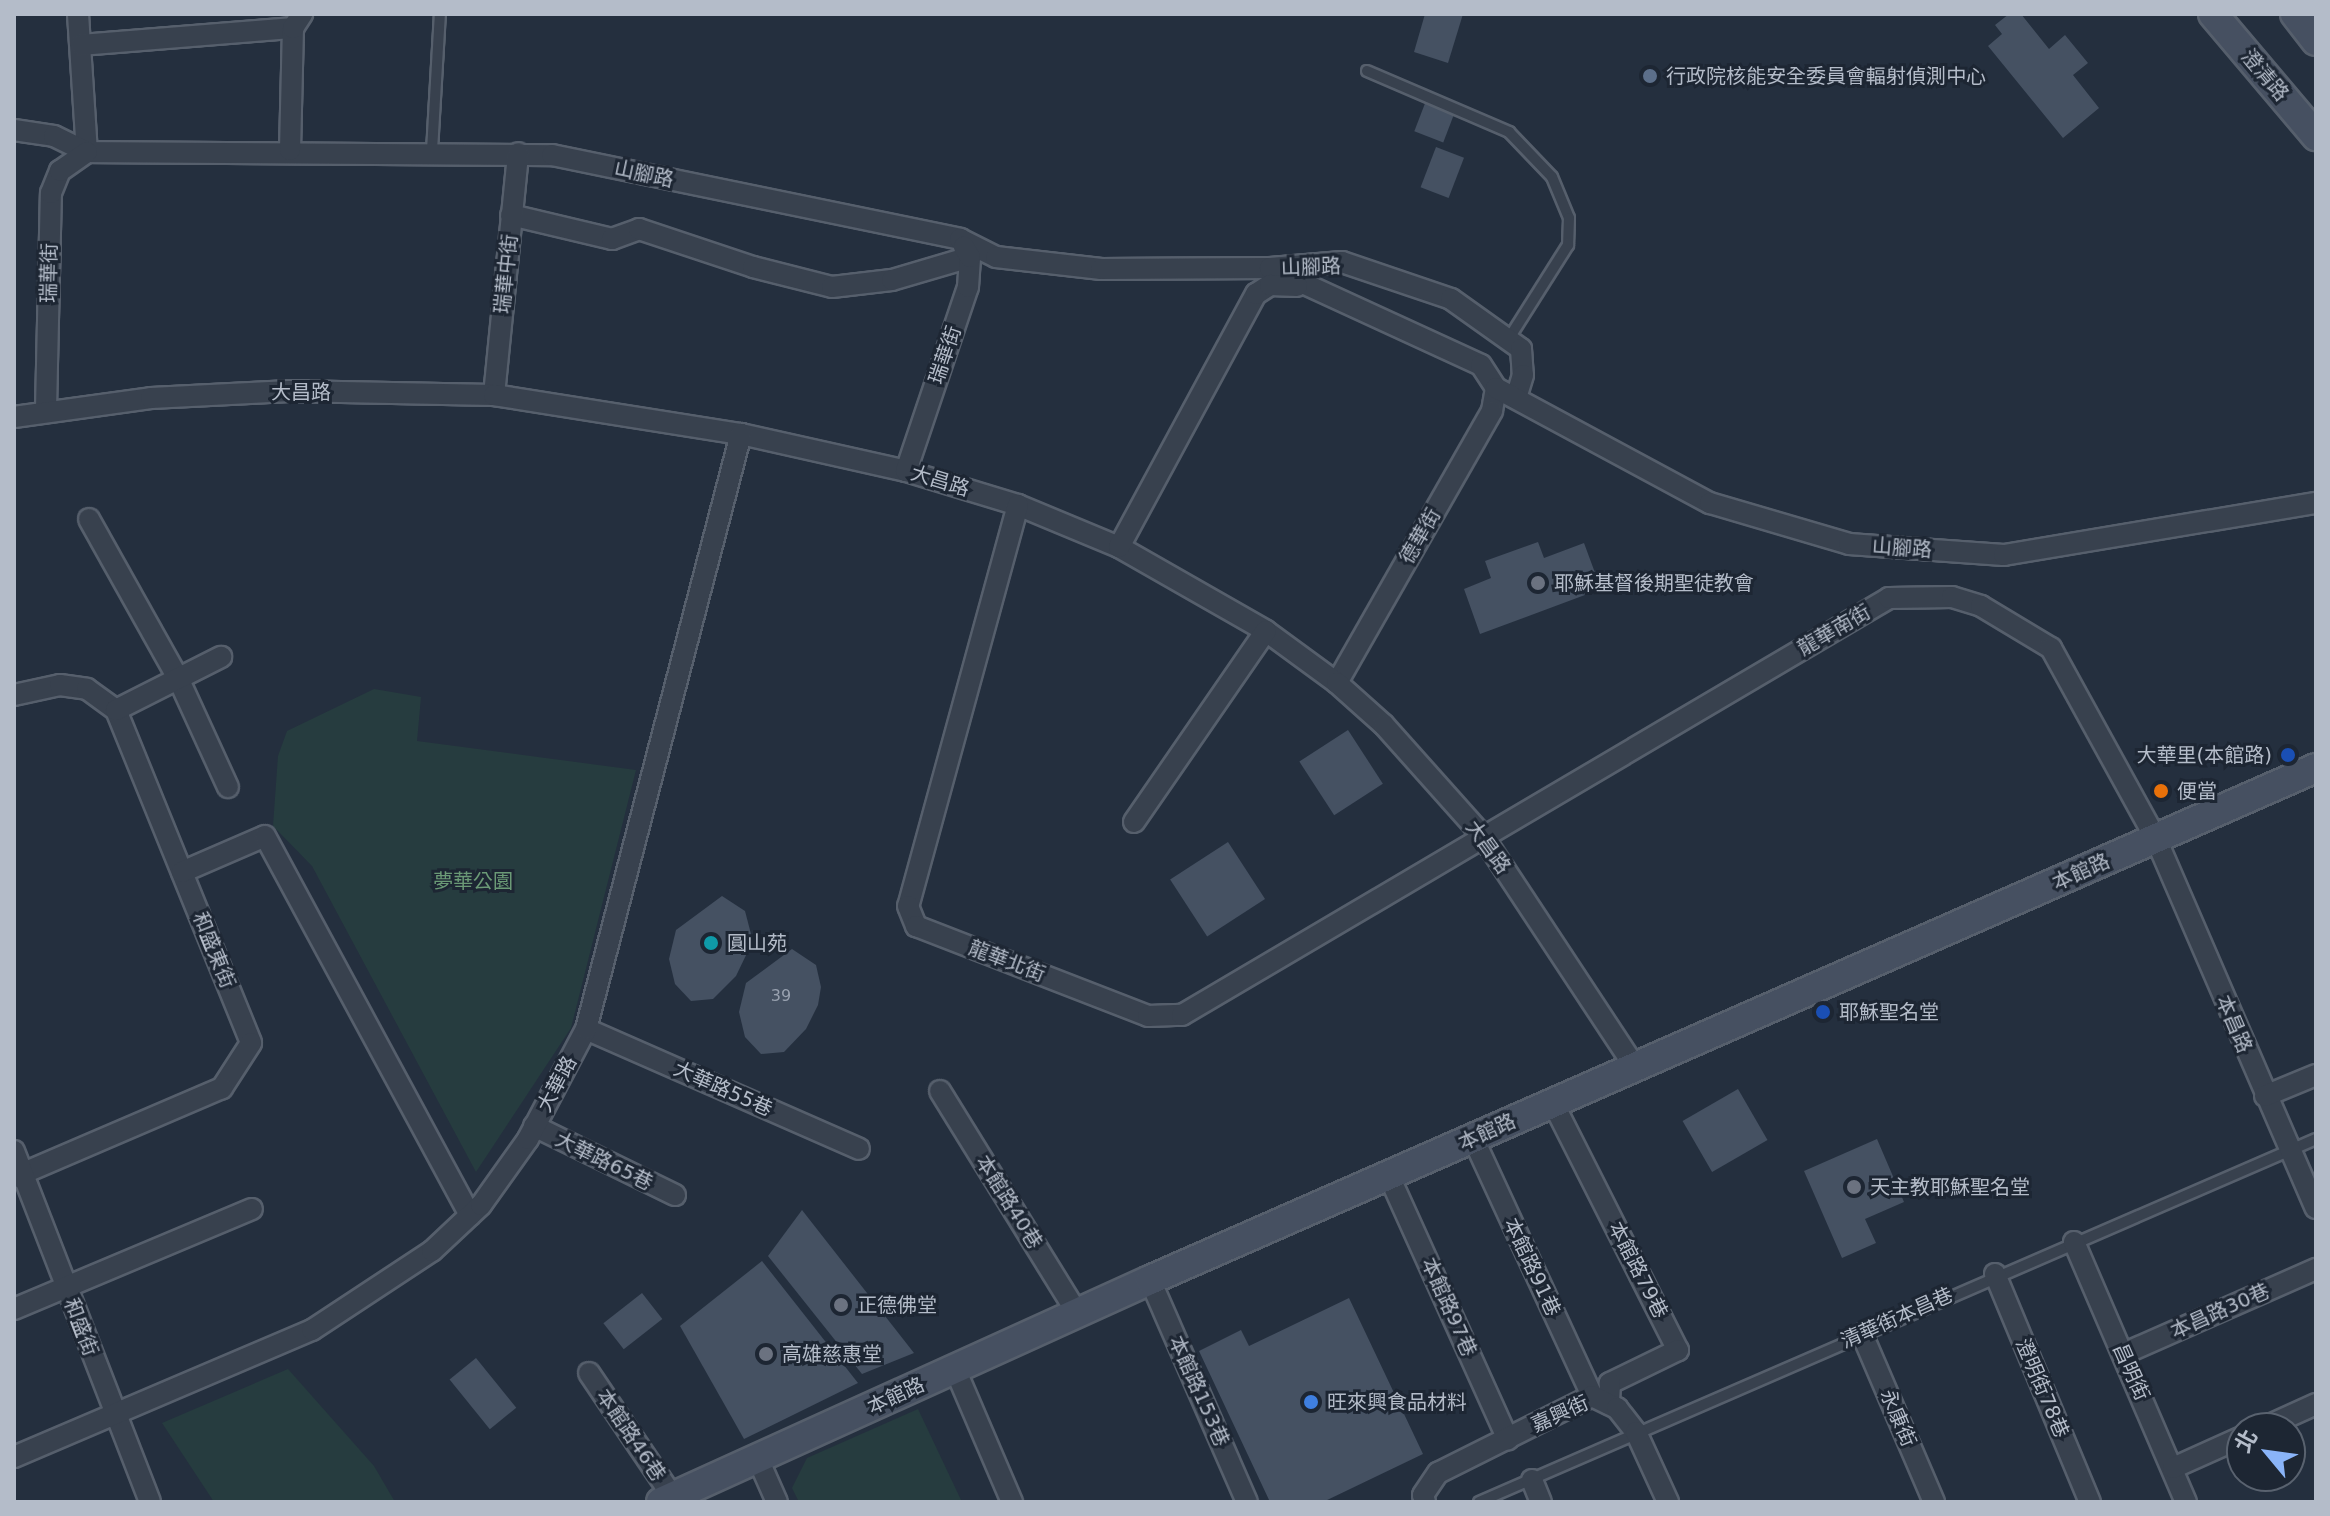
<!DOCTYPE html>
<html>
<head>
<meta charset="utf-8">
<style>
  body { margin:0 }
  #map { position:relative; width:2330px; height:1516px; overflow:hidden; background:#242f3e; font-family:"DejaVu Sans","Noto Sans TC",sans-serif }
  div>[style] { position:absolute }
  .green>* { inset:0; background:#263c3f }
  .building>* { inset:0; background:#455162; transform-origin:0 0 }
  .roads { filter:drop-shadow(2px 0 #565f6c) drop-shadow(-2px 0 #565f6c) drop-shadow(0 2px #565f6c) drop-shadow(0 -2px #565f6c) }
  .lane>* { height:10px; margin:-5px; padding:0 5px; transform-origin:5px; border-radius:5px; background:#38414e }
  .street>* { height:20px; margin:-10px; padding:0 10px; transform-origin:10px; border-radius:10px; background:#38414e }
  .secondary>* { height:28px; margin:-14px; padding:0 14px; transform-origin:14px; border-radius:14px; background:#465061 }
  .dots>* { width:22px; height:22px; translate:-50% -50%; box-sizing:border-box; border:4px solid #1d2633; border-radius:50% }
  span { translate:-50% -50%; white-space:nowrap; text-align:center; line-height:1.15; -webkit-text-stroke:6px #1d2633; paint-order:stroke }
  .number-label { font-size:16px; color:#98a1af }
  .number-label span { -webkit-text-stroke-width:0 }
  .street-label { font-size:20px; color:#b4bcc9 }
  .poi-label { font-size:20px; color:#b4bcc9 }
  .left { translate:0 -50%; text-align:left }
  .right { translate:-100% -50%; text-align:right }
  .park-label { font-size:20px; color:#6b9a76 }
  .frame { position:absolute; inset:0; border:16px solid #b4bcc9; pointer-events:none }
  .north { position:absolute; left:2226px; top:1412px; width:80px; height:80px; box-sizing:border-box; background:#1d2633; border:2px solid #59626f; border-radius:50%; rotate:299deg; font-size:22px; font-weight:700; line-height:32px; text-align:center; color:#b4bcc9 }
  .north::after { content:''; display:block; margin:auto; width:28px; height:36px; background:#8ab4f8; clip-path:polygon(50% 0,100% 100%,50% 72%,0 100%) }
</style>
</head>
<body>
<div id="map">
  <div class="green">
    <div style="clip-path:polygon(374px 689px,421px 697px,417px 741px,636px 770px,571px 1028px,476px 1172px,312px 866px,273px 826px,278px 756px,287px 731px)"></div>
    <div style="clip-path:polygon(288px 1369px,374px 1466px,395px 1502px,214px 1502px,162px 1423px)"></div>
    <div style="clip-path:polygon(918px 1409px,962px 1502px,799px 1502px,792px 1488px,807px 1458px)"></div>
  </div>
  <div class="building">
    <div style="clip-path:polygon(1425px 14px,1463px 14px,1448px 63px,1414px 52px)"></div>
    <div style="clip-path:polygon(2009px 14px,2021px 14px,2049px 49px,2065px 35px,2088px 63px,2073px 75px,2099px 108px,2063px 138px,1988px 46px,2002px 34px,1995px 25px)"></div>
    <div style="left:1429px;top:93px;width:31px;height:41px;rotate:21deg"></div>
    <div style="left:1436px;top:147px;width:30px;height:43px;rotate:21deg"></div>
    <div style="clip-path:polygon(1538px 542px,1544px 558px,1584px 543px,1601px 589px,1480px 634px,1464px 589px,1491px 578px,1485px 561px)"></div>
    <div style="left:1348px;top:730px;width:64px;height:58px;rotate:57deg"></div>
    <div style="left:1228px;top:842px;width:68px;height:69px;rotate:57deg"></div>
    <div style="clip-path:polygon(722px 896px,745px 911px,751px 934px,748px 951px,736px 976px,713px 999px,691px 1001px,675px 984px,669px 959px,676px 930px)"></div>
    <div style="clip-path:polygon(792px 949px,816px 965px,821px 987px,818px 1005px,806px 1029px,784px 1052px,761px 1054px,745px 1037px,739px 1012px,746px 983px)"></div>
    <div style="left:1738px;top:1089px;width:59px;height:64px;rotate:60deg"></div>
    <div style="clip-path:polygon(1877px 1139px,1904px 1202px,1865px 1219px,1876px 1243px,1842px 1258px,1804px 1171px)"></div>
    <div style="clip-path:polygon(802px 1210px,914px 1353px,862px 1374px,768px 1256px)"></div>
    <div style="clip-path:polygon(762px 1261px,858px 1383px,744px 1439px,680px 1326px)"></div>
    <div style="left:642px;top:1293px;width:33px;height:49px;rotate:52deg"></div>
    <div style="clip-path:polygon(1349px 1298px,1423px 1454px,1323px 1502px,1270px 1502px,1199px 1351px,1241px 1330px,1249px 1346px)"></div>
    <div style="left:476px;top:1358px;width:64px;height:34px;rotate:51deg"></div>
  </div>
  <div class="roads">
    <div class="lane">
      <div style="left:1367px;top:71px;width:155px;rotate:23.2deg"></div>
      <div style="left:1509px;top:132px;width:62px;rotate:46.3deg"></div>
      <div style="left:1552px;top:177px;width:44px;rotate:67.5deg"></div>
      <div style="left:1569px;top:218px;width:27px;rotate:92deg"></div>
      <div style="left:1568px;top:245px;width:112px;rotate:122.3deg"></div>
      <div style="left:432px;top:151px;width:137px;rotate:-86.7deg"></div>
      <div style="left:1479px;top:1502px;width:912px;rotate:-23.45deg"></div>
    </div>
    <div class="street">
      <div style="left:78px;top:14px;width:138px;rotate:86.3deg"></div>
      <div style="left:81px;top:45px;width:213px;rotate:-4.6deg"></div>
      <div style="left:14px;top:130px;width:40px;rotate:8.5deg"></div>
      <div style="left:54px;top:136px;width:37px;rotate:26deg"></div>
      <div style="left:87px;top:152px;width:465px;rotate:0.4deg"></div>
      <div style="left:552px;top:155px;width:417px;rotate:11.6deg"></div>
      <div style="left:960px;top:239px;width:40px;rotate:26.6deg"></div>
      <div style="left:996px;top:257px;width:106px;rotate:6.5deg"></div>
      <div style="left:1101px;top:269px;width:169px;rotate:-0.3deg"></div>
      <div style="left:1270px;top:268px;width:232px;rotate:24.7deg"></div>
      <div style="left:1481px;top:365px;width:27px;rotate:57deg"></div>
      <div style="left:1496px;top:388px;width:23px;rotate:100deg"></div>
      <div style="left:1492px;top:411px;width:313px;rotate:119.7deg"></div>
      <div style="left:290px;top:150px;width:122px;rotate:-88.6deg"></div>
      <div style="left:293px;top:28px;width:17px;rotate:-57deg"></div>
      <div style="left:511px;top:215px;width:104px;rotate:13.4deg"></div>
      <div style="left:612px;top:239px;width:29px;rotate:-20deg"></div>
      <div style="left:639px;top:229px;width:120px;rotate:18.4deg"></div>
      <div style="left:753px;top:267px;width:81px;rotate:14.2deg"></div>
      <div style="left:832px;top:287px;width:60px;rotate:-6.7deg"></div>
      <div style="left:892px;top:280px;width:81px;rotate:-16.4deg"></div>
      <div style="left:1270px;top:268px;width:72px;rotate:-4.8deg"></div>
      <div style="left:1342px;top:262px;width:115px;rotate:18.7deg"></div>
      <div style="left:1451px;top:299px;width:86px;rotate:35.5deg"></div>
      <div style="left:1521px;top:349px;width:26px;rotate:86deg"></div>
      <div style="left:1523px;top:375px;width:24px;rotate:107deg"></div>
      <div style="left:1496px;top:388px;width:243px;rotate:28.3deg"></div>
      <div style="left:1710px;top:503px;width:145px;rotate:16.4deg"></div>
      <div style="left:1849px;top:544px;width:155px;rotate:4.1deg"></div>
      <div style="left:2004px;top:555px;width:316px;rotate:-9.5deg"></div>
      <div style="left:494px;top:395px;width:243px;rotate:-84.3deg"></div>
      <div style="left:46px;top:409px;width:216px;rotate:-88.7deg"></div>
      <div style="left:51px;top:193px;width:24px;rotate:-68deg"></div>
      <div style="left:60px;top:171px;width:33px;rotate:-35deg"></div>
      <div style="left:14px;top:417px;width:138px;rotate:-7.9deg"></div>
      <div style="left:151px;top:398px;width:139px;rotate:-2.9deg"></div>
      <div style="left:290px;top:391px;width:204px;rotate:1.1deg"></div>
      <div style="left:494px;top:395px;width:250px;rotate:9deg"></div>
      <div style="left:741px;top:434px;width:169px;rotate:12.6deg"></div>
      <div style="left:906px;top:471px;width:117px;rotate:16.9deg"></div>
      <div style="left:1018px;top:505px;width:109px;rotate:22.6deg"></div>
      <div style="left:1119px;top:547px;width:169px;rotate:29.7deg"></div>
      <div style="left:1266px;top:631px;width:88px;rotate:36.2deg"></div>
      <div style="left:1337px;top:683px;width:63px;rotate:41.8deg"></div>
      <div style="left:1384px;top:725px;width:147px;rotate:48.3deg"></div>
      <div style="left:1482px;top:835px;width:278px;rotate:56.6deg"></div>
      <div style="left:906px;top:471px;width:194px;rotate:-71.4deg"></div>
      <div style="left:968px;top:287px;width:30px;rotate:-86deg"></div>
      <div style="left:970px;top:257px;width:12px;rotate:-121deg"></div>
      <div style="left:1018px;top:505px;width:416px;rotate:105.3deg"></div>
      <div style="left:908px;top:906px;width:22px;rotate:68deg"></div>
      <div style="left:916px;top:926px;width:249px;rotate:21.2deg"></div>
      <div style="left:1148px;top:1016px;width:34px;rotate:-2deg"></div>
      <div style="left:1182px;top:1015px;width:821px;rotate:-30.53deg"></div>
      <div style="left:1889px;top:598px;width:63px;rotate:-0.9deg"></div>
      <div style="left:1952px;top:597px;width:30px;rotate:17deg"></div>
      <div style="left:1981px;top:606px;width:82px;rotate:31deg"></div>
      <div style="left:2051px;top:648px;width:218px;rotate:61.2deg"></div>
      <div style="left:2156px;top:839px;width:402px;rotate:66.6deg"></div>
      <div style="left:89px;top:519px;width:182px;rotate:60.8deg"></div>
      <div style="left:178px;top:678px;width:120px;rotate:65.4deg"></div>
      <div style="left:1119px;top:547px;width:288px;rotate:-61.6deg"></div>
      <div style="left:1256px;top:294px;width:17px;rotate:-33deg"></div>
      <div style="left:1270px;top:285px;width:27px;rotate:2deg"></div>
      <div style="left:14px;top:695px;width:47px;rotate:-12.3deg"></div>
      <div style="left:60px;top:685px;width:27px;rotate:8deg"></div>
      <div style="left:87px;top:689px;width:36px;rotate:36deg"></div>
      <div style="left:116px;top:710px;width:359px;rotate:67.9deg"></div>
      <div style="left:251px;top:1043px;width:54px;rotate:122.8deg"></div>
      <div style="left:222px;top:1088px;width:226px;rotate:156.8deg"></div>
      <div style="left:116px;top:710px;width:118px;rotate:-26.8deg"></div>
      <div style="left:1134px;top:822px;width:232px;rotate:-55.4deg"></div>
      <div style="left:182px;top:872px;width:90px;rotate:-23.4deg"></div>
      <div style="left:265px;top:836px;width:431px;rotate:61.6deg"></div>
      <div style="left:586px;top:1029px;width:298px;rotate:23.7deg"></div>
      <div style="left:940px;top:1091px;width:261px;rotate:58.3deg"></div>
      <div style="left:2265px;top:1096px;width:55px;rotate:-22.4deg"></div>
      <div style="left:1553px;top:1103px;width:277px;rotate:63.2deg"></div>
      <div style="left:1678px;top:1350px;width:76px;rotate:154.1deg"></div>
      <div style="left:1610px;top:1383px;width:21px;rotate:93deg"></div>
      <div style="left:534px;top:1126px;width:157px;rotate:26.1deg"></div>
      <div style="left:1473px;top:1138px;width:284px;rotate:65.2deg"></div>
      <div style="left:14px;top:1151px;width:376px;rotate:68.8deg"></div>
      <div style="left:1389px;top:1176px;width:289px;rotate:65.7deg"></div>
      <div style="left:2074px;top:1242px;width:283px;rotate:66.7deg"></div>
      <div style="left:1995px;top:1274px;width:247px;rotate:67.4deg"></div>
      <div style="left:1150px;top:1280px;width:242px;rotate:66.4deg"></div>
      <div style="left:14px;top:1309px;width:258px;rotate:-22.8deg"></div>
      <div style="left:1862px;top:1334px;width:183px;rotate:66.8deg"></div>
      <div style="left:2123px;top:1354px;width:211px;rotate:-23.8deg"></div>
      <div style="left:955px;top:1369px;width:145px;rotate:66.8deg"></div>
      <div style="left:589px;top:1373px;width:150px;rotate:55.9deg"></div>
      <div style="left:2263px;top:1428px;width:58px;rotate:-24.4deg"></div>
      <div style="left:14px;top:1457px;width:324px;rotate:-23.1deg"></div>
      <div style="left:312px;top:1330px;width:144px;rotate:-33.4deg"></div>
      <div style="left:432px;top:1251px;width:67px;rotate:-43.2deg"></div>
      <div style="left:481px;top:1205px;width:81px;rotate:-54.5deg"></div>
      <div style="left:528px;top:1139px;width:124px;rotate:-62.2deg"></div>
      <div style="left:586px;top:1029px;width:615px;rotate:-75.4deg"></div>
      <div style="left:758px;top:1459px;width:47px;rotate:66.2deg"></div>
      <div style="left:2173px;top:1468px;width:76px;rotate:-24.2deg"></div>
      <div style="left:1532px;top:1480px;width:24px;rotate:68deg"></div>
      <div style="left:1425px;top:1502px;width:7px;rotate:-106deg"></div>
      <div style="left:1423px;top:1495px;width:27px;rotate:-56deg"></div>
      <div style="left:1438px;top:1473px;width:172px;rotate:-26.6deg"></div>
      <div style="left:1592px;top:1396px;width:28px;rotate:26deg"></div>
      <div style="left:1617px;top:1408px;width:31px;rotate:52deg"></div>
      <div style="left:1636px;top:1432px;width:77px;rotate:65.4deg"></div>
    </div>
    <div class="secondary">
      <div style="left:2213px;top:14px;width:160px;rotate:49.8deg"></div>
      <div style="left:2295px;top:14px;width:34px;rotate:52deg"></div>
      <div style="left:661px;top:1502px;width:537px;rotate:-24.42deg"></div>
      <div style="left:1150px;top:1280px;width:1273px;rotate:-23.71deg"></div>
    </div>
  </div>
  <div class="dots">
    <div style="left:1650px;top:76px;background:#5c6f8a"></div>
    <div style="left:1538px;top:583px;background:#6b7280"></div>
    <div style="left:2288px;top:755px;background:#1a4fb4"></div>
    <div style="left:2161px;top:791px;background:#e8710a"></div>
    <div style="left:711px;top:943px;background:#0f9aa8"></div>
    <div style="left:1823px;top:1012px;background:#1a4fb4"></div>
    <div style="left:1854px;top:1187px;background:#6b7280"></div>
    <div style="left:841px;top:1305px;background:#6b7280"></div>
    <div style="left:766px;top:1354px;background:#6b7280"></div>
    <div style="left:1311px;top:1402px;background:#3f7fe0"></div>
  </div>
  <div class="number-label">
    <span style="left:781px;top:996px">39</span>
  </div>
  <div class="street-label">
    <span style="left:2265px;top:75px;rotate:50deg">澄清路</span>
    <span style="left:644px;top:174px;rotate:12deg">山腳路</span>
    <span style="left:1311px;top:267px;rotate:-2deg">山腳路</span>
    <span style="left:49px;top:273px;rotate:-89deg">瑞華街</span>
    <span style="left:506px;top:274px;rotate:-84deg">瑞華中街</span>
    <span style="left:945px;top:355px;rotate:-71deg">瑞華街</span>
    <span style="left:301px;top:392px">大昌路</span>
    <span style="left:940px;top:481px;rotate:17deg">大昌路</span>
    <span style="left:1420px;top:536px;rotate:-60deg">德華街</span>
    <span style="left:1902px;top:548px;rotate:4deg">山腳路</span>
    <span style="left:1834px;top:630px;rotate:-30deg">龍華南街</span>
    <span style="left:1488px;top:847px;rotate:54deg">大昌路</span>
    <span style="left:2081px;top:872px;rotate:-24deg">本館路</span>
    <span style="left:214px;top:950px;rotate:68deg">和盛東街</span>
    <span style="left:1007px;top:961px;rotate:21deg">龍華北街</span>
    <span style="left:2234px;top:1024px;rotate:67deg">本昌路</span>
    <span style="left:557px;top:1084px;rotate:-62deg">大華路</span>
    <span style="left:723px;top:1089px;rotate:24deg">大華路55巷</span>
    <span style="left:1487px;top:1132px;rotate:-24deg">本館路</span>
    <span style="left:604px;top:1161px;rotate:26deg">大華路65巷</span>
    <span style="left:1009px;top:1202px;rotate:58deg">本館路40巷</span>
    <span style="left:1532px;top:1267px;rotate:65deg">本館路91巷</span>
    <span style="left:1638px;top:1270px;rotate:63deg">本館路79巷</span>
    <span style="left:1449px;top:1307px;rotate:66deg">本館路97巷</span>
    <span style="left:2220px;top:1311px;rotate:-24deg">本昌路30巷</span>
    <span style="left:1897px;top:1318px;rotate:-24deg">清華街本昌巷</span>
    <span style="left:81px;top:1327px;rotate:69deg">和盛街</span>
    <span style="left:2131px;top:1372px;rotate:66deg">昌明街</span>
    <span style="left:2042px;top:1388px;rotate:67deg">澄明街78巷</span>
    <span style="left:1199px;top:1391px;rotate:66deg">本館路153巷</span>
    <span style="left:896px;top:1396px;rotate:-25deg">本館路</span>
    <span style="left:1560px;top:1414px;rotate:-24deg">嘉興街</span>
    <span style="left:1898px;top:1418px;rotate:67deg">永康街</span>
    <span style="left:631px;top:1435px;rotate:56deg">本館路46巷</span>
  </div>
  <div class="poi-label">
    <span class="left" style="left:1666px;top:76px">行政院核能安全委員會輻射偵測中心</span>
    <span class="left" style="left:1554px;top:583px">耶穌基督後期聖徒教會</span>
    <span class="right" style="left:2272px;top:755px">大華里(本館路)</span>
    <span class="left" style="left:2177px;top:791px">便當</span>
    <span class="left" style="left:727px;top:943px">圓山苑</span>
    <span class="left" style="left:1839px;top:1012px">耶穌聖名堂</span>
    <span class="left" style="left:1870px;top:1187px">天主教耶穌聖名堂</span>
    <span class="left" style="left:857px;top:1305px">正德佛堂</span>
    <span class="left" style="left:782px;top:1354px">高雄慈惠堂</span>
    <span class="left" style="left:1327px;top:1402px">旺來興食品材料</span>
  </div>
  <div class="park-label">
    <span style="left:473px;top:881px">夢華公園</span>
  </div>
  <div class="frame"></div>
  <div class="north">北</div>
</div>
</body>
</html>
